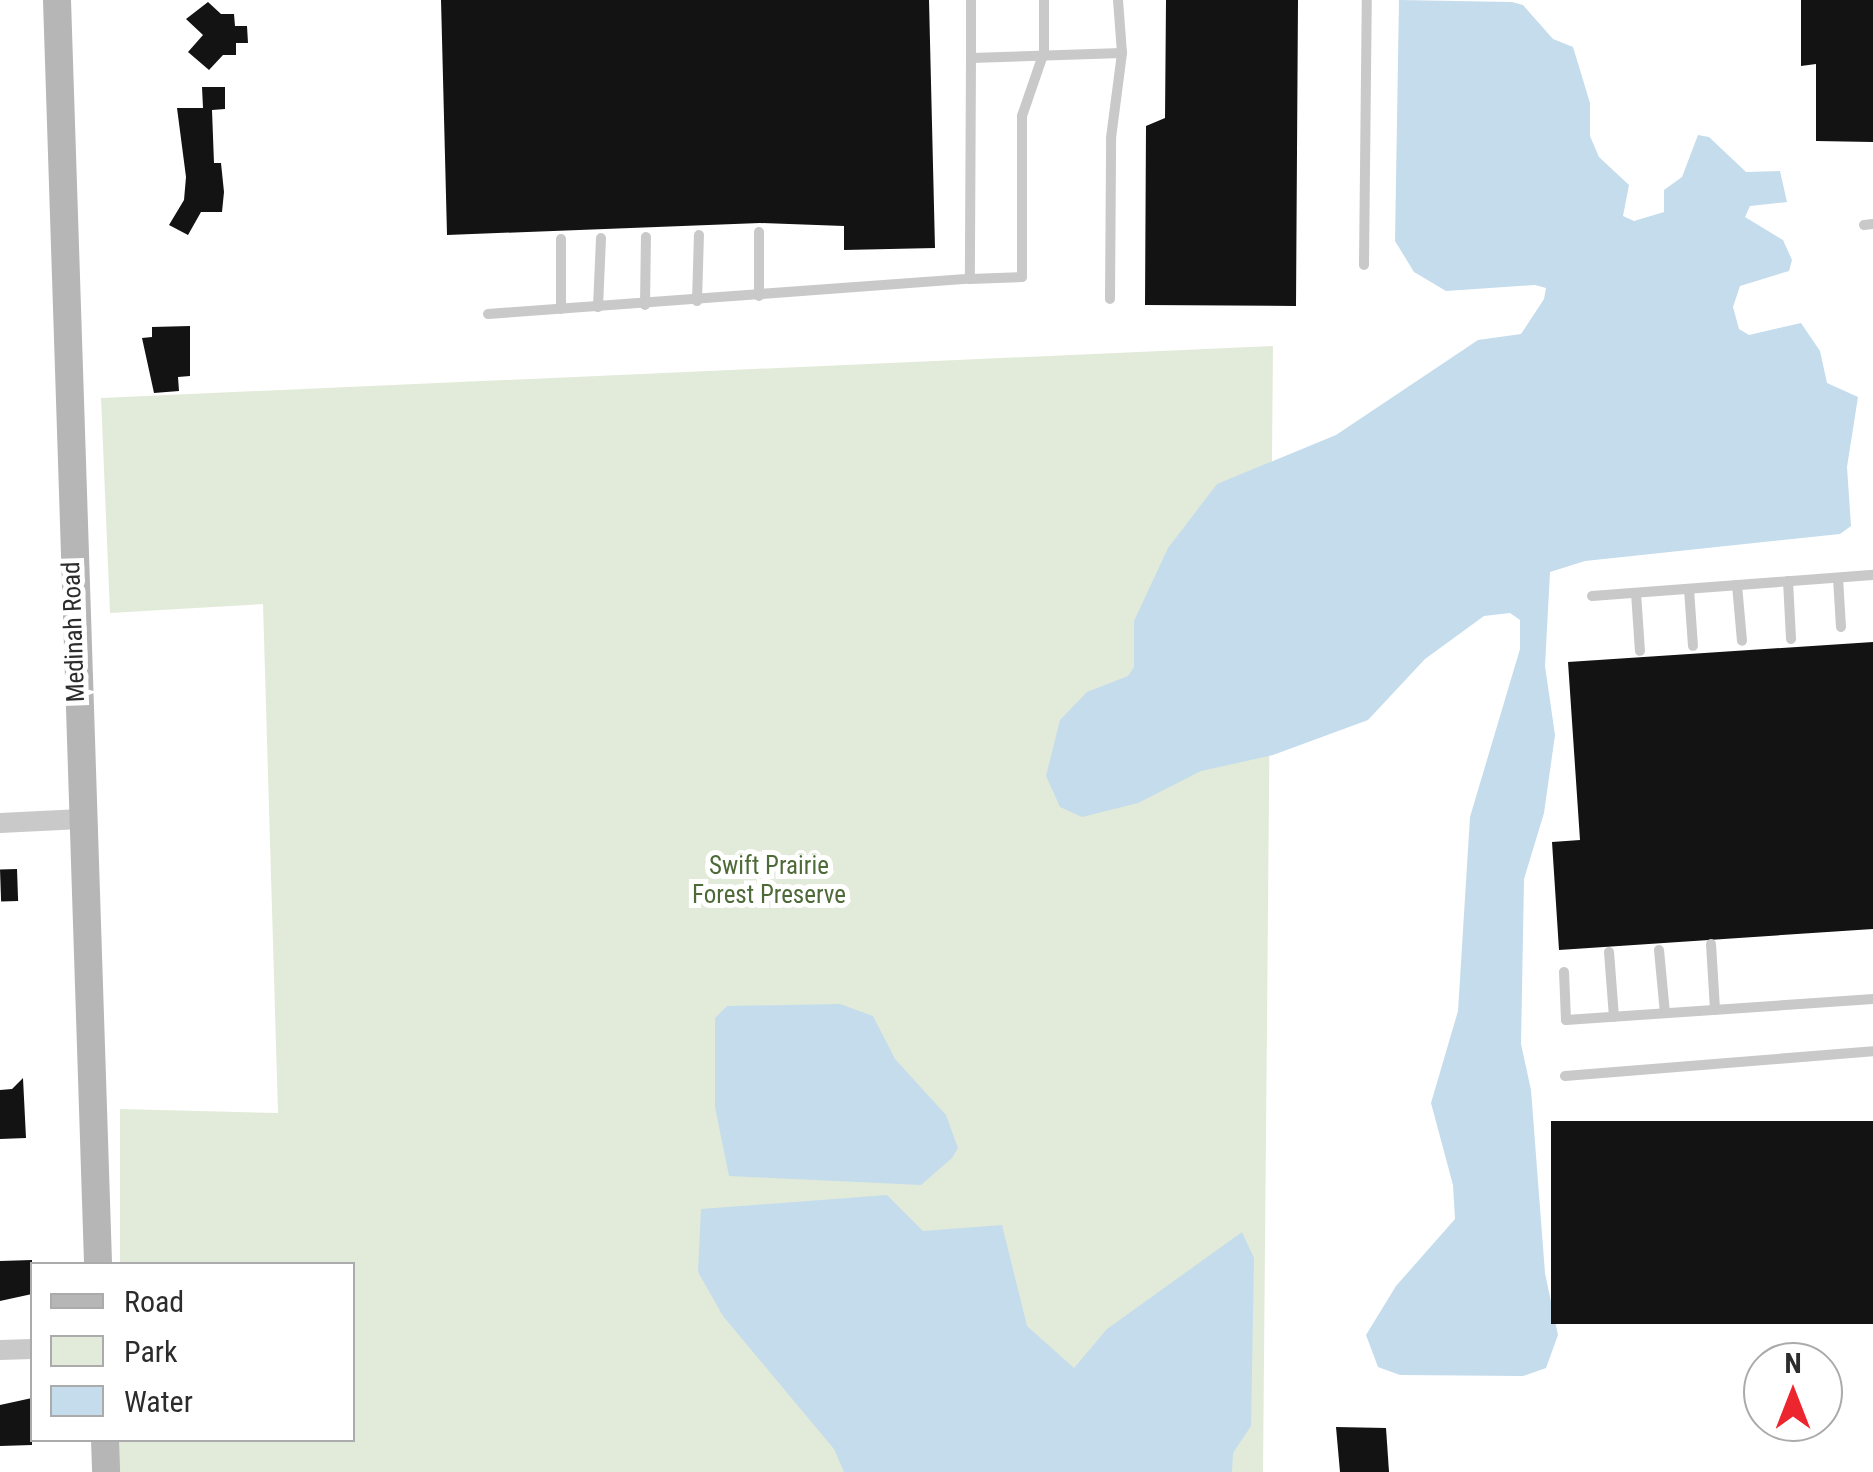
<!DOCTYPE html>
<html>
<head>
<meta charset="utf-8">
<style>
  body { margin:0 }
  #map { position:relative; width:1873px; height:1472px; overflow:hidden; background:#fff; font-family:"Roboto Condensed",sans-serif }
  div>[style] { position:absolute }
  .green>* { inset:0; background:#e2ebd9 }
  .water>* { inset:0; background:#c4dcec }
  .building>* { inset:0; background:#131313; transform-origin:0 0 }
  .lane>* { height:10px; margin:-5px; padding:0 5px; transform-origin:5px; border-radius:5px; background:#c9c9c9 }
  .street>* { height:20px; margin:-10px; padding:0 10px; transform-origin:10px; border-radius:10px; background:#c9c9c9 }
  .secondary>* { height:28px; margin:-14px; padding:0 14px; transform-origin:14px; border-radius:14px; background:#b6b6b6 }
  span { translate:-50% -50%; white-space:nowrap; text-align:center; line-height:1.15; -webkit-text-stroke:10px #fff; paint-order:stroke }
  .street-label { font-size:25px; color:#2c2c2c }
  .park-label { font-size:25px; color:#4e6a38 }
  .legend { position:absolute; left:30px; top:1262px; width:325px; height:180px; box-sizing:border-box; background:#fff; border:2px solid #ababab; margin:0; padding:12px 18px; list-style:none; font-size:30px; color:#2c2c2c }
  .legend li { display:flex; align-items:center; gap:20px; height:50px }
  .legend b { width:50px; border:2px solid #ababab }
  .north { position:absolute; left:1743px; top:1342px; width:100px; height:100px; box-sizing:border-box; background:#fff; border:2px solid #ababab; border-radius:50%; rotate:0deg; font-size:28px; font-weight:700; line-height:40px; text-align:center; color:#2c2c2c }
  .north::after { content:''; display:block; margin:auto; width:35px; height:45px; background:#ed252f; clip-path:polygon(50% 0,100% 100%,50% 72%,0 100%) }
</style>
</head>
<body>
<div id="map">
  <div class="green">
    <div style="clip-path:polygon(1273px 346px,1263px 1472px,119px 1472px,119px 1440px,352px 1440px,352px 1264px,120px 1264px,120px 1109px,278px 1113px,263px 604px,110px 613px,101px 398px)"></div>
  </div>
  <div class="water">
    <div style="clip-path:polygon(1399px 0,1512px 2px,1523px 5px,1553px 39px,1573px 47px,1590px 103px,1590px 136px,1599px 157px,1629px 185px,1623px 216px,1634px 221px,1664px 212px,1664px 190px,1682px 177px,1698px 135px,1709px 137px,1746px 172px,1780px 171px,1787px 202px,1750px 206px,1745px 217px,1783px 240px,1792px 260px,1789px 271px,1740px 286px,1733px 307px,1739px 329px,1749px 335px,1801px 323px,1820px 351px,1827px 383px,1858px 397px,1847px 467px,1851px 526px,1840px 534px,1585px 561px,1550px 572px,1545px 666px,1555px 735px,1544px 813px,1524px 879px,1521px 1044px,1531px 1090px,1545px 1273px,1558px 1335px,1546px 1368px,1523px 1376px,1400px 1375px,1378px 1367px,1366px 1335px,1396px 1286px,1455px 1219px,1453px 1185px,1431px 1103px,1458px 1011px,1470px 817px,1520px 649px,1520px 620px,1510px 613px,1484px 616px,1425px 659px,1368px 720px,1273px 755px,1201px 771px,1138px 803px,1082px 817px,1060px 807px,1046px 776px,1060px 720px,1087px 692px,1128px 676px,1134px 667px,1134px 621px,1168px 548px,1217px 484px,1336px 435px,1478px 340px,1521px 334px,1544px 299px,1546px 288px,1535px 285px,1446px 291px,1414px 272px,1395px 241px)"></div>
    <div style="clip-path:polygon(840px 1004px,873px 1016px,895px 1059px,946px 1115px,958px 1148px,952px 1158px,921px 1185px,729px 1176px,715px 1107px,715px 1018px,727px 1006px)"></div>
    <div style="clip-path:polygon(887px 1195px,923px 1231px,1002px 1225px,1027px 1326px,1074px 1368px,1107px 1329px,1242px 1232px,1254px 1258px,1251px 1426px,1233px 1453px,1232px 1472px,844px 1472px,834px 1449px,723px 1316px,698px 1272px,701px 1209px)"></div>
  </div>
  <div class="building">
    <div style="clip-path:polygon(441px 0,929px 0,935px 248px,844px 250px,844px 226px,760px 223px,447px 235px)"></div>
    <div style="clip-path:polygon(1166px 0,1298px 0,1296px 306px,1145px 305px,1146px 126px,1165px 118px)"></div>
    <div style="clip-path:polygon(1801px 0,1873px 0,1873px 142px,1816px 141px,1816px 64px,1801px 66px)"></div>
    <div style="clip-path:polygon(208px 2px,221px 14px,234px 14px,235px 26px,247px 26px,248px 43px,236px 43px,236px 55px,223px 55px,209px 70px,188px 52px,203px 35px,186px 19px)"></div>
    <div style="clip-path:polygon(202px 87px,225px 87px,225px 109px,212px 110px,214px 163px,221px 163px,224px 192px,222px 212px,201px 212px,188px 235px,169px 225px,184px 200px,186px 177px,177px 108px,203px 108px)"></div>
    <div style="clip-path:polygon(190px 326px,190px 376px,178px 377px,179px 391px,154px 393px,142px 338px,152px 337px,152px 327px)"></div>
    <div style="clip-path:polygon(1873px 642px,1873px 929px,1559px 950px,1552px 842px,1580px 840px,1568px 662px)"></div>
    <div style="left:17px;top:869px;width:32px;height:17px;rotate:88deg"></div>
    <div style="clip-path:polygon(23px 1078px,26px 1138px,0 1139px,0 1090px,12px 1089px)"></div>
    <div style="left:1873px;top:1121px;width:203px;height:322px;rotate:90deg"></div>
    <div style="clip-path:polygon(32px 1260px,32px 1294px,0 1301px,0 1261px)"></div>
    <div style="clip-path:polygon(32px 1398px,32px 1445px,0 1446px,0 1405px)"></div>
    <div style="clip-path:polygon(1336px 1427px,1386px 1428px,1389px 1472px,1340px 1472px)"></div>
  </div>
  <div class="lane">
    <div style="left:971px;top:0;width:58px;rotate:90deg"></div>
    <div style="left:971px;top:58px;width:151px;rotate:-1.9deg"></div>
    <div style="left:971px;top:58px;width:221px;rotate:90.3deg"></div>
    <div style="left:970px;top:279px;width:52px;rotate:-2.2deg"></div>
    <div style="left:1022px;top:277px;width:161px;rotate:-90deg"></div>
    <div style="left:1022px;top:116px;width:68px;rotate:-71deg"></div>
    <div style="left:1044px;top:52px;width:52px;rotate:-90deg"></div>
    <div style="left:1864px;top:225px;width:9px;rotate:-6deg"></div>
    <div style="left:1364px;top:265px;width:265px;rotate:-89.4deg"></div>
    <div style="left:759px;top:296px;width:64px;rotate:-90deg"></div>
    <div style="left:1110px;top:299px;width:161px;rotate:-89.6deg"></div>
    <div style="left:1111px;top:138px;width:86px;rotate:-82.6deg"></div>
    <div style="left:1122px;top:53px;width:53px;rotate:-94.3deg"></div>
    <div style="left:697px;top:301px;width:66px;rotate:-88.3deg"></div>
    <div style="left:645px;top:305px;width:68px;rotate:-89.2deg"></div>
    <div style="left:598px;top:307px;width:69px;rotate:-87.5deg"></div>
    <div style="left:561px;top:309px;width:70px;rotate:-90deg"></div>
    <div style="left:488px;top:314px;width:483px;rotate:-4.2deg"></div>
    <div style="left:1838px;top:578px;width:49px;rotate:86.5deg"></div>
    <div style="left:1788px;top:581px;width:58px;rotate:87deg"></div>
    <div style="left:1737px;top:585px;width:56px;rotate:84.9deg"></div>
    <div style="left:1689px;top:589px;width:57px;rotate:86deg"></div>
    <div style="left:1636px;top:593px;width:58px;rotate:86.1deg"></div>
    <div style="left:1592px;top:596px;width:282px;rotate:-4.3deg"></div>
    <div style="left:1711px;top:944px;width:66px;rotate:86.5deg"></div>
    <div style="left:1659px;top:950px;width:63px;rotate:84.6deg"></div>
    <div style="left:1609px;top:952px;width:65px;rotate:85.6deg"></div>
    <div style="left:1564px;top:972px;width:48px;rotate:87.6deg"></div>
    <div style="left:1566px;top:1020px;width:308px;rotate:-3.9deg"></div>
    <div style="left:1565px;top:1076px;width:309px;rotate:-4.6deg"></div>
  </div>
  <div class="street">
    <div style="left:0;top:823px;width:81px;rotate:-2.8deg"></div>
    <div style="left:0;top:1350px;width:32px;rotate:-2deg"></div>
  </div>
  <div class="secondary">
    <div style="left:57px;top:0;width:1265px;rotate:88.14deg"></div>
    <div style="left:105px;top:1440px;width:32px;rotate:88deg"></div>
  </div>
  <div class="street-label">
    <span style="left:74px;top:632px;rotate:-92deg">Medinah Road</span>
  </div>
  <div class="park-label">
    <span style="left:769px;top:881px">Swift Prairie<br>Forest Preserve</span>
  </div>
  <ul class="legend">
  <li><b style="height:12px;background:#b6b6b6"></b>Road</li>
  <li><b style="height:28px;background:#e2ebd9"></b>Park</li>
  <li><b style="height:28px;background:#c4dcec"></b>Water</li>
  </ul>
  <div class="north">N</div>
</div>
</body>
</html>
